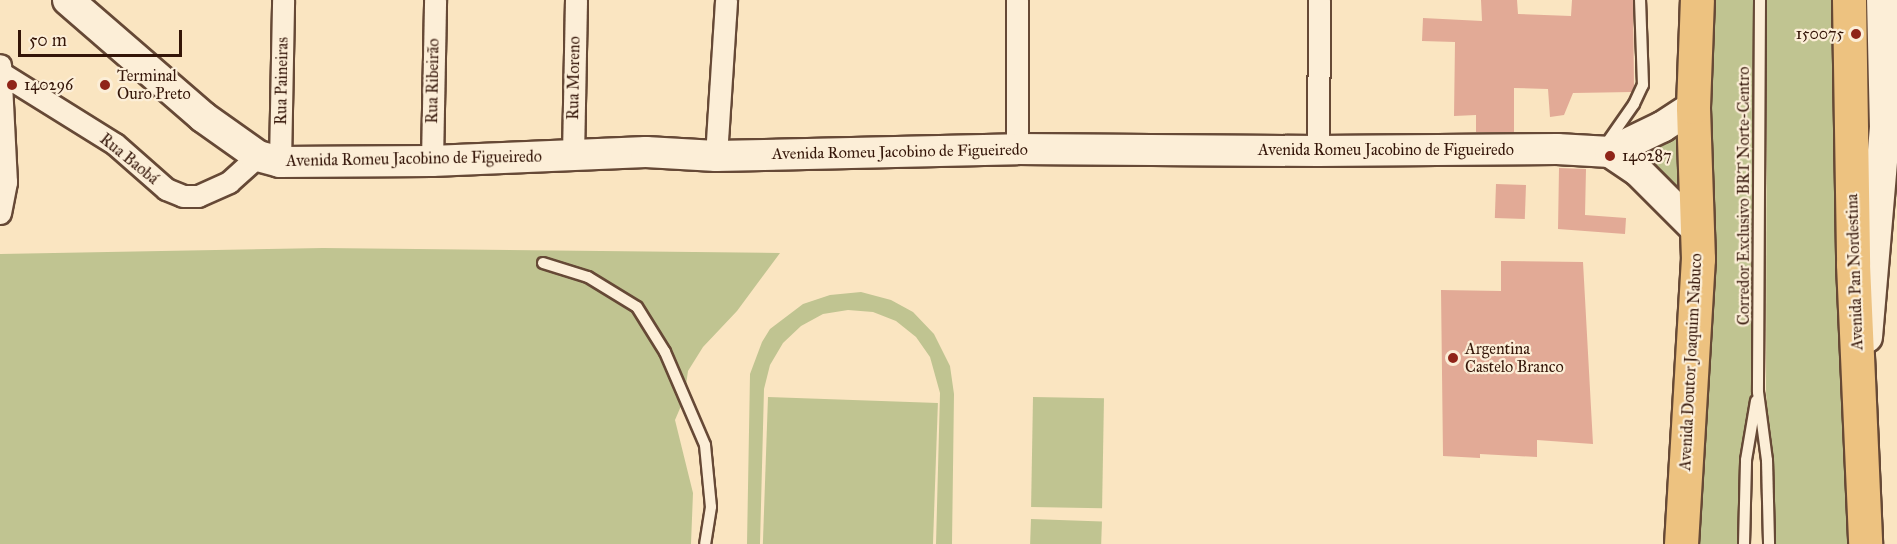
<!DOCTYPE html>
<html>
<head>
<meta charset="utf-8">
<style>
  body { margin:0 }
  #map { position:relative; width:1897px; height:544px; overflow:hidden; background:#fae5c1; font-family:"IM FELL Great Primer",serif }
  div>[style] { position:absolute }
  .green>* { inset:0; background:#c0c491; transform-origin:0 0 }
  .building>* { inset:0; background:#e2aa96; transform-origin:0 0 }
  .roads { filter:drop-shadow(2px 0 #664936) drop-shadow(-2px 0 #664936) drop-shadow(0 2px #664936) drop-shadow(0 -2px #664936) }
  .lane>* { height:10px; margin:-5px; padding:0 5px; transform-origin:5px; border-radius:5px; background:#fceed7 }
  .street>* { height:21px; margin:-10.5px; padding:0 10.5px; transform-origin:10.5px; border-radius:10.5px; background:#fceed7 }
  .secondary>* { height:30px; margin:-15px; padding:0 15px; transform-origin:15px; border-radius:15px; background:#fceed7 }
  .highway>* { height:33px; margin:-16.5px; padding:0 16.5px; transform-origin:16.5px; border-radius:16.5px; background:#edc280 }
  .dots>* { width:16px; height:16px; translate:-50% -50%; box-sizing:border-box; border:3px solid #fceed7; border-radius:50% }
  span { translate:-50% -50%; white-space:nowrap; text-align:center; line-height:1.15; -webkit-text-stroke:4.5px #fceed7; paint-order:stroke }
  .poi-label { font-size:16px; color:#341508 }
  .right { translate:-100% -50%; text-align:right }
  .left { translate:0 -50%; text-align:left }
  .street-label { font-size:16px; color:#341508 }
  .scale { position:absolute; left:18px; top:30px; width:164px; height:27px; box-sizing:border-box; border:3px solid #341508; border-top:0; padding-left:8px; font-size:18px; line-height:21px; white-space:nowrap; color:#341508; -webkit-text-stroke:4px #fceed7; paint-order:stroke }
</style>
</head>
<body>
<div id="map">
  <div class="green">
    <div style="clip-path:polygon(1707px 0,1753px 0,1753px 170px,1758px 392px,1742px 544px,1694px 544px)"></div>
    <div style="clip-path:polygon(1767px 0,1832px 0,1841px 139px,1856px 544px,1774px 544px,1766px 391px)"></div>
    <div style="clip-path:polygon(1689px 113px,1696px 229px,1621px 152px)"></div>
    <div style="clip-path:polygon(323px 248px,780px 253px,737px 311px,703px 347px,688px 371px,684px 399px,675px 420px,693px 493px,691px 544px,0 544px,0 254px)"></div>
    <div style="clip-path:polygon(861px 292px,891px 300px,913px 312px,934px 334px,950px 366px,954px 394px,952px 544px,936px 544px,940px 393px,930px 357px,916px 337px,896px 321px,873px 312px,848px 310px,823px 314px,801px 326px,783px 343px,770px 365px,764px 389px,760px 544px,747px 544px,750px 374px,762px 342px,770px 329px,803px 304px,830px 295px)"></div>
    <div style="left:768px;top:397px;width:170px;height:147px;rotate:2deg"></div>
    <div style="left:1033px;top:397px;width:71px;height:110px;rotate:1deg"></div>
    <div style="left:1031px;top:519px;width:71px;height:25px;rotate:2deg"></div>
  </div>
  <div class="building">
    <div style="clip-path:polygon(1481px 0,1517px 0,1518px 14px,1571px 16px,1572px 0,1633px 0,1634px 86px,1632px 92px,1573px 93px,1564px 115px,1550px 117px,1548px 89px,1514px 88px,1514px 132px,1476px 132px,1476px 115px,1454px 116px,1455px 42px,1422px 41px,1423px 18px,1482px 21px)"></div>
    <div style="clip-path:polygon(1559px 168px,1586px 169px,1585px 215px,1626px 218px,1625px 234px,1558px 229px)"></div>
    <div style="left:1496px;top:184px;width:30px;height:34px;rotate:2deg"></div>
    <div style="clip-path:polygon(1501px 261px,1583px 262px,1593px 444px,1537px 440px,1537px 457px,1480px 454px,1480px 458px,1443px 456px,1441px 290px,1501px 291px)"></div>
  </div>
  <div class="roads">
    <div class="lane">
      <div style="left:1760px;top:0;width:392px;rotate:90.3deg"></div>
      <div style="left:1758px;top:392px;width:69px;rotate:82.5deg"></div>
      <div style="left:1767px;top:460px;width:84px;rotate:88.6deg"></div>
      <div style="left:1606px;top:144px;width:49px;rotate:-55deg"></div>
      <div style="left:1634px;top:104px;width:21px;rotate:-65deg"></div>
      <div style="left:1643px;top:85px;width:85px;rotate:-92deg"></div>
      <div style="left:543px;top:263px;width:47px;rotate:17.3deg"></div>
      <div style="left:588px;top:277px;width:57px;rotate:31.5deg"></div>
      <div style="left:637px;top:307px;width:53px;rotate:58.1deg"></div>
      <div style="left:665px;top:352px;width:101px;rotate:66.7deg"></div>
      <div style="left:705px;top:445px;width:62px;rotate:84.5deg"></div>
      <div style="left:711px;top:507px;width:37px;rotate:99deg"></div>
      <div style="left:1744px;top:544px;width:84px;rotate:-88.6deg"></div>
      <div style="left:1746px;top:460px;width:60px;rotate:-80.4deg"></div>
    </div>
    <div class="street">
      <div style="left:1px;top:73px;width:134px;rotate:31.9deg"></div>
      <div style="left:115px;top:144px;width:68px;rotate:41.4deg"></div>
      <div style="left:166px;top:189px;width:18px;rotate:22deg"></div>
      <div style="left:183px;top:196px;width:15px"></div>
      <div style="left:198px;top:196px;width:34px;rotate:-24deg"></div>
      <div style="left:229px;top:182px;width:39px;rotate:-42deg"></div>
      <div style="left:1017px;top:149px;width:149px;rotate:-90deg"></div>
      <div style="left:1318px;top:151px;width:151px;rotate:-89.6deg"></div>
      <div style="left:573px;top:156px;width:156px;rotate:-88.9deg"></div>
      <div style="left:716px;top:156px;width:156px;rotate:-86.3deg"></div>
      <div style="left:432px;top:161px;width:161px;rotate:-88.9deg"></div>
      <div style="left:280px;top:162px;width:162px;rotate:-88.9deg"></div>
      <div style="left:0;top:213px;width:32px;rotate:-79deg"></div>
      <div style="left:6px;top:182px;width:117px;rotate:-92.9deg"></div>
    </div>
    <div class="secondary">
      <div style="left:68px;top:0;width:179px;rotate:40.9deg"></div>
      <div style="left:203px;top:117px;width:67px;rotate:35.3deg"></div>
      <div style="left:258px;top:156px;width:23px;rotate:15deg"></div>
      <div style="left:280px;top:162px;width:152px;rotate:-0.4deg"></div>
      <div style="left:432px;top:161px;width:214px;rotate:-2.4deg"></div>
      <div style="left:646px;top:152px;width:70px;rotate:3.3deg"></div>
      <div style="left:716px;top:156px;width:301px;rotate:-1.3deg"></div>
      <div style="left:1017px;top:149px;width:301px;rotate:0.4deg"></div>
      <div style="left:1318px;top:151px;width:239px;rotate:-0.5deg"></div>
      <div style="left:1557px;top:149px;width:53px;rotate:3.2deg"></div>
      <div style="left:1610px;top:152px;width:58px;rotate:-25.7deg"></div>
      <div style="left:1662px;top:127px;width:37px;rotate:-33deg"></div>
      <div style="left:1610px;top:152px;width:34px;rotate:34deg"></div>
      <div style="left:1638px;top:171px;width:82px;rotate:45deg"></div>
      <div style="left:1867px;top:337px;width:209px;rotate:-85.1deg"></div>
      <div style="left:1885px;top:129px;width:129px;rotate:-91.3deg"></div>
    </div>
    <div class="highway">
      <div style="left:1849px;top:0;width:264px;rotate:89.1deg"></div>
      <div style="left:1853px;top:264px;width:280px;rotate:87.5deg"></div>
      <div style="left:1681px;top:544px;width:286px;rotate:-86.6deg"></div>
      <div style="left:1698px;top:259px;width:152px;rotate:-91.9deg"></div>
      <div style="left:1693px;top:107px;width:107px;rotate:-87.9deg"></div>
    </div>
  </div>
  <div class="dots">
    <div style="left:1856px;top:34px;background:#8f2418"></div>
    <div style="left:12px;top:85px;background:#8f2418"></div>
    <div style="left:105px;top:85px;background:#8f2418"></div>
    <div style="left:1610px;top:156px;background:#8f2418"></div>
    <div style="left:1453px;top:358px;background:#8f2418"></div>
  </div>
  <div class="poi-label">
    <span class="right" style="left:1844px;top:34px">150075</span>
    <span class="left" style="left:117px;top:85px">Terminal<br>Ouro Preto</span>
    <span class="left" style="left:24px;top:85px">140296</span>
    <span class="left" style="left:1622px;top:156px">140287</span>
    <span class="left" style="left:1465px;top:358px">Argentina<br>Castelo Branco</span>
  </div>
  <div class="street-label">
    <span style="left:574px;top:78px;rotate:-89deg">Rua Moreno</span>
    <span style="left:282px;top:81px;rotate:-89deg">Rua Paineiras</span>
    <span style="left:433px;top:81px;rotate:-89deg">Rua Ribeirão</span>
    <span style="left:1386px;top:150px">Avenida Romeu Jacobino de Figueiredo</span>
    <span style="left:900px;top:152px;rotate:-1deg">Avenida Romeu Jacobino de Figueiredo</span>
    <span style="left:129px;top:159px;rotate:39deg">Rua Baobá</span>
    <span style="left:414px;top:159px;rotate:-1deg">Avenida Romeu Jacobino de Figueiredo</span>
    <span style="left:1744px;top:196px;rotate:-90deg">Corredor Exclusivo BRT Norte-Centro</span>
    <span style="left:1855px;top:272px;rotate:-92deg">Avenida Pan Nordestina</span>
    <span style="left:1691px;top:362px;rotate:-87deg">Avenida Doutor Joaquim Nabuco</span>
  </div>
  <div class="scale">50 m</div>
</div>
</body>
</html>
